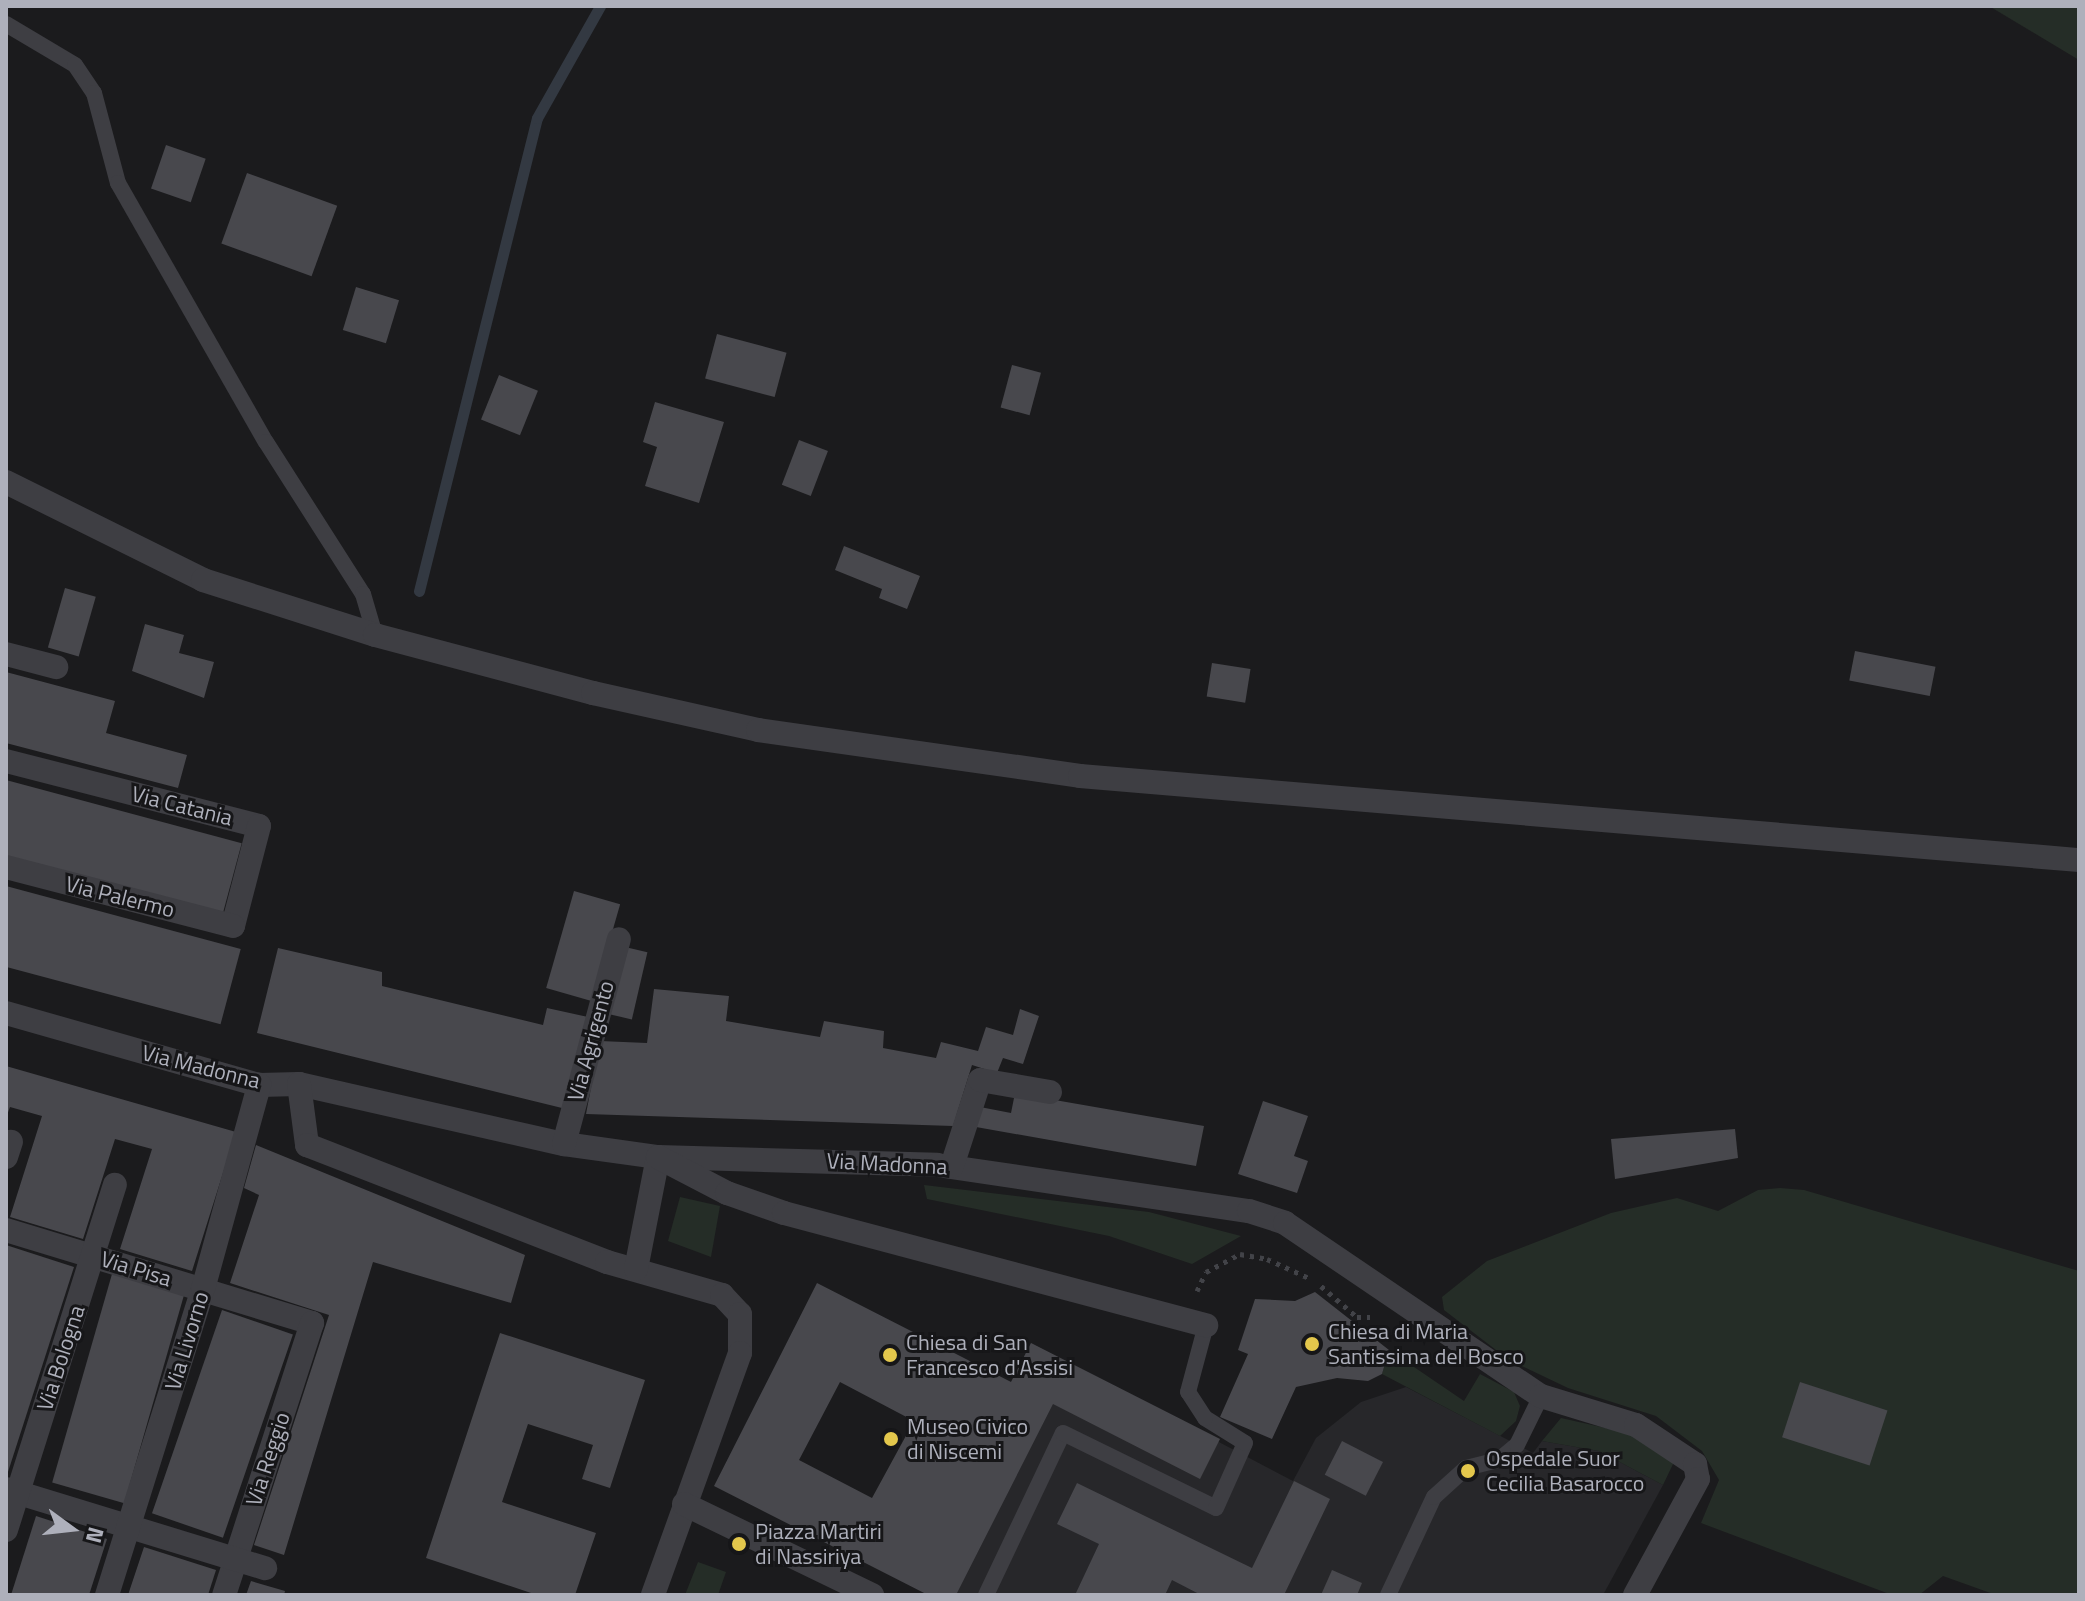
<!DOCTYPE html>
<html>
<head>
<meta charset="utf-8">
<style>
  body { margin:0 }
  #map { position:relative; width:2085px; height:1601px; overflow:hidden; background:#1b1b1d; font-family:"Titillium Web",sans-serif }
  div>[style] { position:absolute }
  .built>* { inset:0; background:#27272a }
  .green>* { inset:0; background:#252d27 }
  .stream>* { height:11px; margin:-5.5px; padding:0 5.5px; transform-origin:5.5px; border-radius:5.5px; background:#333942 }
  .building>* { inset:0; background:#48484d; transform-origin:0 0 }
  .path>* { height:5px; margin-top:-2.5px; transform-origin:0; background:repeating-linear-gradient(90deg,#424348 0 4px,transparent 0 10px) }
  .service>* { height:16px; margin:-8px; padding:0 8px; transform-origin:8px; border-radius:8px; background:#3e3e43 }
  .minor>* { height:24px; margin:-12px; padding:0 12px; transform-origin:12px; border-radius:12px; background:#3e3e43 }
  .dots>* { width:22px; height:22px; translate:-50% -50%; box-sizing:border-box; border:4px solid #161618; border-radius:50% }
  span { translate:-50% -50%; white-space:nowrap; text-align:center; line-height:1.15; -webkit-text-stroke:6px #161618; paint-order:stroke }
  .street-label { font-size:22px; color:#aeb0bb }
  .poi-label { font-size:22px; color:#aeb0bb }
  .left { translate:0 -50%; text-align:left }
  .frame { position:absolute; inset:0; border:8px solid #aeb0bb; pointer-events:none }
  .north { position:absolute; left:32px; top:1489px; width:80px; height:80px; -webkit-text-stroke:6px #161618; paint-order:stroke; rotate:105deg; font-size:22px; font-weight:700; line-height:32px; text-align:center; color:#aeb0bb }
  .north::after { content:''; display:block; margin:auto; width:28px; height:36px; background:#aeb0bb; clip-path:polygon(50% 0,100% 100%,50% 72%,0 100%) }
</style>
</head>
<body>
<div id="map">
  <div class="built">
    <div style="clip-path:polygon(1031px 1343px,1293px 1481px,1316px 1438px,1361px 1402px,1406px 1387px,1533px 1453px,1542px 1441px,1599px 1451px,1663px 1485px,1603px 1595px,928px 1595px,963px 1427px,991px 1372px,1011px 1382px)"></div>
  </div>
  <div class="green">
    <div style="clip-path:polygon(1989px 6px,2079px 6px,2079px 60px)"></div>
    <div style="clip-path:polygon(924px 1185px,1149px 1212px,1241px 1236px,1192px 1264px,1109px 1236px,927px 1199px)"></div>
    <div style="clip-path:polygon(1780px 1188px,1804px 1190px,2079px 1271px,2079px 1595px,1996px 1595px,1943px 1576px,1919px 1595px,1892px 1595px,1701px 1523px,1719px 1480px,1702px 1451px,1656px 1416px,1568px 1388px,1509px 1360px,1444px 1310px,1442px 1297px,1487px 1261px,1611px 1213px,1677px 1198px,1718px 1211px,1758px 1190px)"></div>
    <div style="clip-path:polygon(680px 1197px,720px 1206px,711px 1257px,668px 1241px)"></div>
    <div style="clip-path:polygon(1389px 1350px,1464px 1401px,1480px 1374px,1514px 1392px,1520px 1406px,1516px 1421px,1500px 1436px,1382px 1374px)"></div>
    <div style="clip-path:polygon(1561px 1418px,1628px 1433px,1674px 1462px,1663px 1485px,1599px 1451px,1542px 1441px)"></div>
    <div style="clip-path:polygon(698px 1562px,726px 1572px,718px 1595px,685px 1595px)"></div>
  </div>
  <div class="stream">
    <div style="left:419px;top:591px;width:487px;rotate:-76deg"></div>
    <div style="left:537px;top:118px;width:129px;rotate:-60.6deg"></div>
  </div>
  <div class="building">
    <div style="left:166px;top:145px;width:42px;height:46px;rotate:19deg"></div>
    <div style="left:247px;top:173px;width:96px;height:75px;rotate:20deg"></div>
    <div style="left:356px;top:287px;width:45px;height:45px;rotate:17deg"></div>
    <div style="left:717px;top:334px;width:72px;height:46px;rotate:15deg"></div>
    <div style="left:1012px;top:365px;width:30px;height:44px;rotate:15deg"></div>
    <div style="left:499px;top:375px;width:42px;height:48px;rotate:22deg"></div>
    <div style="clip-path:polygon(655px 402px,724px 422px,699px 503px,645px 486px,657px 447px,643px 442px)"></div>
    <div style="left:799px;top:440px;width:31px;height:48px;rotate:21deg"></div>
    <div style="clip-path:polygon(844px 546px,920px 576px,907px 609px,879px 598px,882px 589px,835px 570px)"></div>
    <div style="left:65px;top:588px;width:32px;height:62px;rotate:16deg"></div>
    <div style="clip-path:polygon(145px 624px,184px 635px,179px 653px,214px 662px,204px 698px,132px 671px)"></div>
    <div style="left:1855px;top:651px;width:82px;height:30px;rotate:11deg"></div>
    <div style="left:1212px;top:663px;width:39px;height:34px;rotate:9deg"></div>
    <div style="clip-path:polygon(6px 672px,115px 701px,106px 733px,187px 755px,178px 788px,6px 743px)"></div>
    <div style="left:6px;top:780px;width:244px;height:76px;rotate:15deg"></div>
    <div style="left:6px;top:886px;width:243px;height:78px;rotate:15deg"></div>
    <div style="left:574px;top:891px;width:48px;height:101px;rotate:16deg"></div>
    <div style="left:625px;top:947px;width:23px;height:69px;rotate:13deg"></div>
    <div style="clip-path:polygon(278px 948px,382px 972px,382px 986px,543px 1025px,547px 1008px,588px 1017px,562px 1108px,257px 1033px)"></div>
    <div style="clip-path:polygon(654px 989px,729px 996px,726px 1021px,820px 1037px,824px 1021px,884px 1031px,883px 1048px,936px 1058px,941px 1042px,978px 1051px,986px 1027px,1013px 1035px,1020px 1009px,1039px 1016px,1023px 1064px,1003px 1058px,997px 1073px,972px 1065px,953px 1126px,586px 1114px,600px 1041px,647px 1043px)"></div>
    <div style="clip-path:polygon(6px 1066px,236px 1132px,192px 1271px,120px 1249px,152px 1149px,115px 1139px,83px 1239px,10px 1217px,42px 1116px,10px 1107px,6px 1118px)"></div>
    <div style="clip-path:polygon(1015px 1093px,1204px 1126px,1196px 1166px,976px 1127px,980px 1107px,1011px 1113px)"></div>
    <div style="clip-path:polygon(1263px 1101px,1308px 1116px,1294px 1156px,1308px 1161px,1297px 1193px,1238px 1174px)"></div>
    <div style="clip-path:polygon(1735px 1129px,1738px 1158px,1615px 1179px,1611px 1139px)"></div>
    <div style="clip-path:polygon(256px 1145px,525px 1255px,511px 1303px,373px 1262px,284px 1555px,254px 1545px,329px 1315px,230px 1283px,259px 1195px,244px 1188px)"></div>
    <div style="clip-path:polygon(6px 1245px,74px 1267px,7px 1475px,6px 1474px)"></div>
    <div style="left:112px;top:1274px;width:75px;height:217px;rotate:16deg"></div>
    <div style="clip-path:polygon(evenodd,817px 1283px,1011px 1382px,1031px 1343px,1220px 1439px,1200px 1479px,1053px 1404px,956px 1595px,928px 1595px,714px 1486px,817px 1283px,840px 1382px,914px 1421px,872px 1498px,799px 1460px,840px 1382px)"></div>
    <div style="clip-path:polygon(1315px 1292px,1389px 1350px,1382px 1374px,1368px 1381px,1337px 1378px,1296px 1387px,1272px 1439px,1220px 1417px,1248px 1354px,1238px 1350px,1255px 1299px,1295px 1301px)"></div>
    <div style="left:222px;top:1310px;width:75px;height:215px;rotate:19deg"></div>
    <div style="clip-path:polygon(500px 1333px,645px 1380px,610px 1488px,582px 1479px,593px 1445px,528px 1424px,502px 1502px,596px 1533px,575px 1595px,537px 1595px,426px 1558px)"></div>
    <div style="left:1800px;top:1382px;width:92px;height:58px;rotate:18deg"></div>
    <div style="left:1342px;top:1441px;width:46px;height:38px;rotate:27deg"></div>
    <div style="clip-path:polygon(1294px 1481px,1330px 1499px,1284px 1595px,1201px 1595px,1172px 1580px,1165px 1595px,1075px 1595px,1099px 1544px,1057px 1524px,1077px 1483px,1252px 1568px)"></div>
    <div style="clip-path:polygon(36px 1516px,107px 1539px,89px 1595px,11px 1595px)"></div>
    <div style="clip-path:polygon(144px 1547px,216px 1570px,208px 1595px,128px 1595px)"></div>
    <div style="clip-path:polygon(1332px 1570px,1362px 1583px,1357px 1595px,1321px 1595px)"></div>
    <div style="clip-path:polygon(251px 1581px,285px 1591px,284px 1595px,246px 1595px)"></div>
  </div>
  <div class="path">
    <div style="left:1321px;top:1286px;width:48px;rotate:40.7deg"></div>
    <div style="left:1357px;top:1317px;width:13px"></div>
    <div style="left:1197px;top:1291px;width:21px;rotate:-65deg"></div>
    <div style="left:1206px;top:1272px;width:38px;rotate:-28deg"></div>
    <div style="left:1240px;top:1254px;width:27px;rotate:10deg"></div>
    <div style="left:1267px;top:1259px;width:46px;rotate:24.3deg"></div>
  </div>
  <div class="service">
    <div style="left:6px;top:24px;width:80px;rotate:30.7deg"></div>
    <div style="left:75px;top:65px;width:34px;rotate:56deg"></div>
    <div style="left:94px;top:93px;width:93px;rotate:75.1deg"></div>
    <div style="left:118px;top:183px;width:298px;rotate:60.3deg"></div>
    <div style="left:266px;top:442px;width:180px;rotate:57.5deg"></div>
    <div style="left:363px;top:594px;width:43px;rotate:73.7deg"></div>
    <div style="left:986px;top:1595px;width:179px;rotate:-64.6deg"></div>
    <div style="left:1063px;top:1433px;width:170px;rotate:26.1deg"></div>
    <div style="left:1216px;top:1508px;width:71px;rotate:-66deg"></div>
    <div style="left:1245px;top:1443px;width:47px;rotate:-148deg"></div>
    <div style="left:1205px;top:1418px;width:31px;rotate:-123deg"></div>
    <div style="left:1188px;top:1392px;width:69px;rotate:-75deg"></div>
    <div style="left:1388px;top:1595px;width:108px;rotate:-64.9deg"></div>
    <div style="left:1434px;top:1497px;width:43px;rotate:-42.2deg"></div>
    <div style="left:1466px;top:1468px;width:34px;rotate:-14deg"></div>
    <div style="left:1499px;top:1460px;width:23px;rotate:-40deg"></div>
    <div style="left:1517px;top:1445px;width:55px;rotate:-63.9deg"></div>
  </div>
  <div class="minor">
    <div style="left:6px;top:482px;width:220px;rotate:26.4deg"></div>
    <div style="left:203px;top:580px;width:181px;rotate:17.7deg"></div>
    <div style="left:375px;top:635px;width:226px;rotate:14.9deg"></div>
    <div style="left:593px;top:693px;width:169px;rotate:12.6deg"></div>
    <div style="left:758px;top:730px;width:325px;rotate:8.1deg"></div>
    <div style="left:1080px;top:776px;width:1003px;rotate:4.81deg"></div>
    <div style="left:6px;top:654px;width:52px;rotate:14.6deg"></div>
    <div style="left:6px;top:761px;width:261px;rotate:14.4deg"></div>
    <div style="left:259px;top:826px;width:103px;rotate:104.6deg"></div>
    <div style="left:233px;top:926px;width:235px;rotate:-165.4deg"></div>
    <div style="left:6px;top:1013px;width:263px;rotate:15.9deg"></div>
    <div style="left:259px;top:1085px;width:40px;rotate:-1.4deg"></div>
    <div style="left:299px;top:1084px;width:272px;rotate:12.8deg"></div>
    <div style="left:564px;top:1144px;width:95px;rotate:7.9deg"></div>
    <div style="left:658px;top:1157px;width:279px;rotate:1.6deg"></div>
    <div style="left:937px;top:1165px;width:315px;rotate:8.4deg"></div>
    <div style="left:1249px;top:1211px;width:38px;rotate:18deg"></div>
    <div style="left:1285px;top:1223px;width:309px;rotate:34.1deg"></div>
    <div style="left:1541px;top:1396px;width:99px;rotate:17deg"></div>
    <div style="left:1636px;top:1425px;width:71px;rotate:33.5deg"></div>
    <div style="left:1695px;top:1464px;width:15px;rotate:79deg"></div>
    <div style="left:1698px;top:1479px;width:132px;rotate:118.5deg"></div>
    <div style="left:299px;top:1084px;width:62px;rotate:82.5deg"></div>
    <div style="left:307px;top:1145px;width:322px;rotate:21.3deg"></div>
    <div style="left:607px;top:1262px;width:120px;rotate:16deg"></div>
    <div style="left:722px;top:1295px;width:26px;rotate:47deg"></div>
    <div style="left:740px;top:1314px;width:39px;rotate:90deg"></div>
    <div style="left:740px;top:1353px;width:257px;rotate:109.8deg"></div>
    <div style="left:564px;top:1144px;width:212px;rotate:-75deg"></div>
    <div style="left:6px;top:1157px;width:16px;rotate:-72deg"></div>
    <div style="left:952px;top:1166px;width:90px;rotate:-72deg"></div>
    <div style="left:980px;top:1080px;width:71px;rotate:9.7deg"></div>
    <div style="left:6px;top:1230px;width:320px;rotate:16.9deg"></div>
    <div style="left:312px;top:1323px;width:286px;rotate:107.9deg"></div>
    <div style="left:636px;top:1269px;width:114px;rotate:-78.9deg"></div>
    <div style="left:658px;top:1157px;width:78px;rotate:27.6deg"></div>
    <div style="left:727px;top:1193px;width:60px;rotate:19.3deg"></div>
    <div style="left:784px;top:1213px;width:437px;rotate:14.9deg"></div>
    <div style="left:6px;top:1489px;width:271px;rotate:17deg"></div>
    <div style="left:684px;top:1504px;width:209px;rotate:25.8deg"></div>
    <div style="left:6px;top:1530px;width:362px;rotate:-72.5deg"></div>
    <div style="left:107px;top:1595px;width:321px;rotate:-72.6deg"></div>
    <div style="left:203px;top:1289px;width:212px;rotate:-74.6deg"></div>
  </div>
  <div class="dots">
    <div style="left:1312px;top:1344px;background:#e3c74c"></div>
    <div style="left:890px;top:1355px;background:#e3c74c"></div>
    <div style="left:891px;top:1439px;background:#e3c74c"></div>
    <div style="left:1468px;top:1471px;background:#e3c74c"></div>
    <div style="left:739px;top:1544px;background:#e3c74c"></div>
  </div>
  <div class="street-label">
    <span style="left:182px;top:806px;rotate:14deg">Via Catania</span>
    <span style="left:120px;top:897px;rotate:14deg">Via Palermo</span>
    <span style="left:591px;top:1041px;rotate:-75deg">Via Agrigento</span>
    <span style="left:201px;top:1067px;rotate:14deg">Via Madonna</span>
    <span style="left:887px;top:1164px;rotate:3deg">Via Madonna</span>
    <span style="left:136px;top:1269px;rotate:17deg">Via Pisa</span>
    <span style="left:187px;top:1341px;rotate:-73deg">Via Livorno</span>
    <span style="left:61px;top:1358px;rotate:-72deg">Via Bologna</span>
    <span style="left:268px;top:1459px;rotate:-72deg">Via Reggio</span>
  </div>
  <div class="poi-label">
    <span class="left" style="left:1328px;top:1344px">Chiesa di Maria<br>Santissima del Bosco</span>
    <span class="left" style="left:906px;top:1355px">Chiesa di San<br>Francesco d'Assisi</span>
    <span class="left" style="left:907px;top:1439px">Museo Civico<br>di Niscemi</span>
    <span class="left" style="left:1486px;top:1471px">Ospedale Suor<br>Cecilia Basarocco</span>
    <span class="left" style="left:755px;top:1544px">Piazza Martiri<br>di Nassiriya</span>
  </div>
  <div class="frame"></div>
  <div class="north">N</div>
</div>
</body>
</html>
